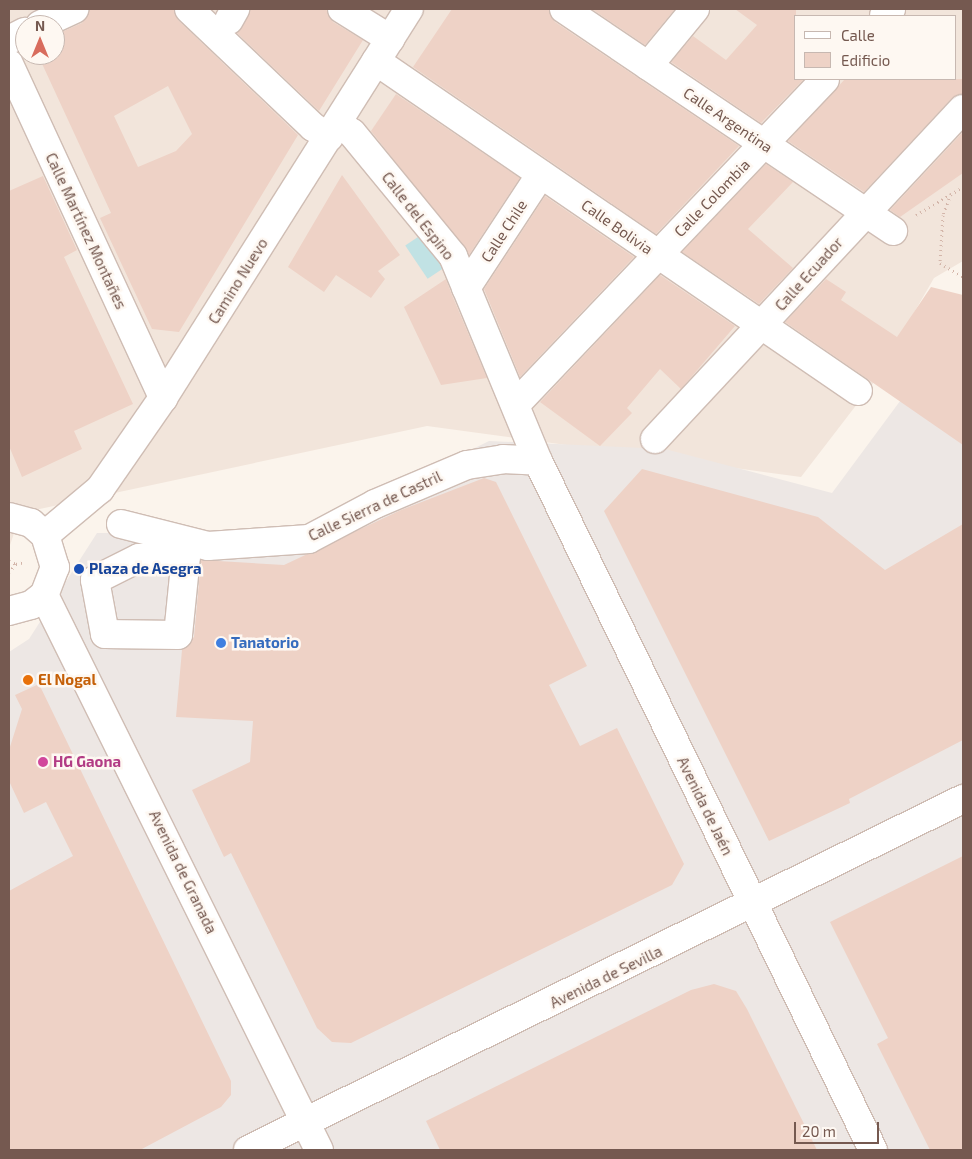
<!DOCTYPE html>
<html>
<head>
<meta charset="utf-8">
<style>
  body { margin:0 }
  #map { position:relative; width:972px; height:1159px; overflow:hidden; background:#fbf4ec; font-family:"Exo 2",sans-serif }
  div>[style] { position:absolute }
  .residential>* { inset:0; background:#f2e5db }
  .industrial>* { inset:0; background:#ede7e4 }
  .water>* { inset:0; background:#c1e2e4; transform-origin:0 0 }
  .building>* { inset:0; background:#eed2c6 }
  .path>* { height:3px; margin-top:-1.5px; transform-origin:0; background:repeating-linear-gradient(90deg,#d3b5a9 0 1px,transparent 0 5px) }
  .roads { filter:drop-shadow(1px 0 #cfbdb4) drop-shadow(-1px 0 #cfbdb4) drop-shadow(0 1px #cfbdb4) drop-shadow(0 -1px #cfbdb4) }
  .minor>* { height:28px; margin:-14px; padding:0 14px; transform-origin:14px; border-radius:14px; background:#fff }
  .dots>* { width:14px; height:14px; translate:-50% -50%; box-sizing:border-box; border:2px solid #fef8f2; border-radius:50% }
  span { translate:-50% -50%; white-space:nowrap; text-align:center; line-height:1.15; -webkit-text-stroke:5px #fef8f2; paint-order:stroke }
  .street-label { font-size:15px; color:#755950 }
  .transit-label { font-size:15px; color:#164399; font-weight:700 }
  .left { translate:0 -50%; text-align:left }
  .shop-label { font-size:15px; color:#366cbe; font-weight:700 }
  .food-label { font-size:15px; color:#c56008; font-weight:700 }
  .hotel-label { font-size:15px; color:#b23c85; font-weight:700 }
  .frame { position:absolute; inset:0; border:10px solid #755950; pointer-events:none }
  .legend { position:absolute; left:794px; top:15px; width:162px; height:65px; box-sizing:border-box; background:#fef8f2; border:1px solid #c7b8b1; margin:0; padding:6px 9px; list-style:none; font-size:15px; color:#755950 }
  .legend li { display:flex; align-items:center; gap:10px; height:25px }
  .legend b { width:25px; border:1px solid #c7b8b1 }
  .north { position:absolute; left:15px; top:15px; width:50px; height:50px; box-sizing:border-box; background:#fef8f2; border:1px solid #c7b8b1; border-radius:50%; rotate:0deg; font-size:14px; font-weight:700; line-height:20px; text-align:center; color:#755950 }
  .north::after { content:''; display:block; margin:auto; width:18px; height:22px; background:#d86c5d; clip-path:polygon(50% 0,100% 100%,50% 72%,0 100%) }
  .scale { position:absolute; left:794px; top:1122px; width:85px; height:22px; box-sizing:border-box; border:2px solid #755950; border-top:0; padding-left:6px; font-size:15px; line-height:18px; white-space:nowrap; color:#755950; -webkit-text-stroke:4px #fef8f2; paint-order:stroke }
</style>
</head>
<body>
<div id="map">
  <div class="residential">
    <div style="clip-path:polygon(evenodd,9px 9px,963px 9px,963px 261px,934px 278px,874px 382px,801px 477px,427px 426px,21px 513px,9px 548px,9px 9px,796px 16px,956px 16px,956px 79px,796px 79px,796px 16px,9px 9px,25px 25px,55px 25px,55px 55px,25px 55px,25px 25px)"></div>
  </div>
  <div class="industrial">
    <div style="clip-path:polygon(963px 316px,963px 1150px,9px 1150px,9px 652px,29px 639px,97px 533px,306px 532px,489px 441px,665px 449px,832px 493px)"></div>
  </div>
  <div class="water">
    <div style="left:421px;top:235px;width:40px;height:19px;rotate:56deg"></div>
  </div>
  <div class="building">
    <div style="clip-path:polygon(evenodd,90px 9px,174px 9px,178px 20px,298px 135px,179px 332px,152px 329px,100px 218px,111px 213px,38px 55px,55px 55px,55px 35px,82px 23px,90px 9px,168px 86px,192px 134px,176px 151px,138px 167px,114px 116px,168px 86px)"></div>
    <div style="clip-path:polygon(251px 9px,326px 9px,333px 22px,363px 40px,319px 111px,237px 33px)"></div>
    <div style="clip-path:polygon(452px 9px,549px 9px,555px 22px,739px 146px,656px 234px,413px 67px)"></div>
    <div style="clip-path:polygon(592px 9px,675px 9px,645px 45px)"></div>
    <div style="clip-path:polygon(735px 9px,796px 9px,796px 79px,804px 79px,761px 123px,671px 62px,693px 36px,726px 60px,757px 25px)"></div>
    <div style="clip-path:polygon(845px 79px,963px 79px,963px 94px,952px 98px,864px 192px,788px 141px)"></div>
    <div style="clip-path:polygon(396px 94px,520px 178px,469px 255px,371px 131px)"></div>
    <div style="clip-path:polygon(963px 132px,963px 173px,900px 217px,890px 210px)"></div>
    <div style="clip-path:polygon(766px 164px,793px 182px,748px 229px,793px 268px,759px 304px,682px 252px)"></div>
    <div style="clip-path:polygon(342px 175px,400px 255px,378px 271px,385px 279px,371px 298px,336px 275px,324px 292px,288px 267px)"></div>
    <div style="clip-path:polygon(43px 176px,77px 250px,64px 257px,133px 404px,74px 431px,82px 449px,22px 477px,9px 446px,9px 191px)"></div>
    <div style="clip-path:polygon(545px 196px,634px 257px,520px 377px,484px 289px)"></div>
    <div style="clip-path:polygon(660px 275px,735px 326px,681px 389px,660px 369px,627px 408px,632px 413px,600px 446px,540px 402px)"></div>
    <div style="clip-path:polygon(446px 279px,452px 295px,487px 378px,441px 385px,404px 307px)"></div>
    <div style="clip-path:polygon(826px 279px,846px 292px,841px 300px,897px 337px,931px 287px,963px 295px,963px 445px,785px 322px)"></div>
    <div style="clip-path:polygon(642px 469px,818px 517px,885px 570px,963px 524px,963px 740px,849px 799px,850px 803px,769px 841px,604px 511px)"></div>
    <div style="clip-path:polygon(484px 478px,496px 482px,587px 666px,549px 685px,580px 746px,617px 728px,684px 864px,672px 885px,351px 1043px,332px 1042px,317px 1028px,231px 853px,224px 857px,192px 790px,250px 762px,253px 721px,176px 717px,182px 650px,194px 637px,201px 560px,284px 565px,401px 510px)"></div>
    <div style="clip-path:polygon(39px 684px,231px 1081px,231px 1095px,221px 1107px,140px 1150px,9px 1150px,9px 891px,73px 856px,46px 802px,24px 813px,9px 781px,9px 750px,22px 709px,15px 695px)"></div>
    <div style="clip-path:polygon(963px 856px,963px 1150px,930px 1150px,877px 1044px,888px 1038px,830px 922px)"></div>
    <div style="clip-path:polygon(714px 984px,736px 991px,747px 1009px,817px 1150px,440px 1150px,426px 1121px,691px 990px)"></div>
  </div>
  <div class="path">
    <div style="left:951px;top:194px;width:22px;rotate:111deg"></div>
    <div style="left:943px;top:215px;width:48px;rotate:93.6deg"></div>
    <div style="left:940px;top:263px;width:27px;rotate:31deg"></div>
    <div style="left:916px;top:215px;width:55px;rotate:-30.8deg"></div>
    <div style="left:9px;top:561px;width:8px;rotate:23deg"></div>
    <div style="left:16px;top:564px;width:11px;rotate:131deg"></div>
    <div style="left:16px;top:564px;width:9px;rotate:-13deg"></div>
  </div>
  <div class="roads">
    <div class="minor">
      <div style="left:189px;top:9px;width:171px;rotate:43.6deg"></div>
      <div style="left:313px;top:127px;width:19px;rotate:32deg"></div>
      <div style="left:342px;top:9px;width:57px;rotate:32deg"></div>
      <div style="left:564px;top:9px;width:397px;rotate:34deg"></div>
      <div style="left:884px;top:16px;width:10px;rotate:-45deg"></div>
      <div style="left:229px;top:20px;width:13px;rotate:-61deg"></div>
      <div style="left:40px;top:25px;width:38px;rotate:-25deg"></div>
      <div style="left:9px;top:40px;width:18px;rotate:-27deg"></div>
      <div style="left:376px;top:61px;width:584px;rotate:34.4deg"></div>
      <div style="left:9px;top:64px;width:368px;rotate:65.2deg"></div>
      <div style="left:648px;top:66px;width:74px;rotate:-50.5deg"></div>
      <div style="left:338px;top:123px;width:17px;rotate:36deg"></div>
      <div style="left:352px;top:133px;width:159px;rotate:50.6deg"></div>
      <div style="left:453px;top:256px;width:222px;rotate:67.5deg"></div>
      <div style="left:538px;top:461px;width:766px;rotate:64.07deg"></div>
      <div style="left:466px;top:288px;width:136px;rotate:-56.7deg"></div>
      <div style="left:516px;top:404px;width:448px;rotate:-46.4deg"></div>
      <div style="left:655px;top:439px;width:451px;rotate:-47deg"></div>
      <div style="left:9px;top:517px;width:23px;rotate:15deg"></div>
      <div style="left:31px;top:523px;width:18px;rotate:41deg"></div>
      <div style="left:45px;top:535px;width:34px;rotate:73deg"></div>
      <div style="left:55px;top:567px;width:30px;rotate:111deg"></div>
      <div style="left:44px;top:595px;width:16px;rotate:142deg"></div>
      <div style="left:31px;top:605px;width:23px;rotate:165deg"></div>
      <div style="left:121px;top:524px;width:90px;rotate:14.2deg"></div>
      <div style="left:208px;top:546px;width:101px;rotate:-4deg"></div>
      <div style="left:309px;top:539px;width:75px;rotate:-27.9deg"></div>
      <div style="left:375px;top:504px;width:100px;rotate:-23deg"></div>
      <div style="left:467px;top:465px;width:36px;rotate:-9deg"></div>
      <div style="left:503px;top:459px;width:35px;rotate:3deg"></div>
      <div style="left:45px;top:535px;width:72px;rotate:-39.9deg"></div>
      <div style="left:100px;top:489px;width:111px;rotate:-55.3deg"></div>
      <div style="left:163px;top:398px;width:460px;rotate:-57.7deg"></div>
      <div style="left:186px;top:556px;width:79px;rotate:95.8deg"></div>
      <div style="left:178px;top:635px;width:73px;rotate:-179.2deg"></div>
      <div style="left:105px;top:634px;width:55px;rotate:-100.5deg"></div>
      <div style="left:95px;top:580px;width:49px;rotate:-26.6deg"></div>
      <div style="left:139px;top:558px;width:47px;rotate:-2.4deg"></div>
      <div style="left:44px;top:595px;width:619px;rotate:63.64deg"></div>
      <div style="left:248px;top:1150px;width:797px;rotate:-26.15deg"></div>
    </div>
  </div>
  <div class="dots">
    <div style="left:79px;top:569px;background:#1a4fb4"></div>
    <div style="left:221px;top:643px;background:#3f7fe0"></div>
    <div style="left:28px;top:680px;background:#e8710a"></div>
    <div style="left:43px;top:762px;background:#d1479c"></div>
  </div>
  <div class="street-label">
    <span style="left:728px;top:120px;rotate:34deg">Calle Argentina</span>
    <span style="left:712px;top:198px;rotate:-46deg">Calle Colombia</span>
    <span style="left:418px;top:216px;rotate:52deg">Calle del Espino</span>
    <span style="left:617px;top:227px;rotate:35deg">Calle Bolivia</span>
    <span style="left:86px;top:231px;rotate:65deg">Calle Martínez Montañes</span>
    <span style="left:504px;top:231px;rotate:-57deg">Calle Chile</span>
    <span style="left:809px;top:274px;rotate:-48deg">Calle Ecuador</span>
    <span style="left:238px;top:281px;rotate:-58deg">Camino Nuevo</span>
    <span style="left:375px;top:506px;rotate:-25deg">Calle Sierra de Castril</span>
    <span style="left:705px;top:806px;rotate:64deg">Avenida de Jaén</span>
    <span style="left:183px;top:872px;rotate:64deg">Avenida de Granada</span>
    <span style="left:606px;top:977px;rotate:-26deg">Avenida de Sevilla</span>
  </div>
  <div class="transit-label">
    <span class="left" style="left:89px;top:569px">Plaza de Asegra</span>
  </div>
  <div class="shop-label">
    <span class="left" style="left:231px;top:643px">Tanatorio</span>
  </div>
  <div class="food-label">
    <span class="left" style="left:38px;top:680px">El Nogal</span>
  </div>
  <div class="hotel-label">
    <span class="left" style="left:53px;top:762px">HG Gaona</span>
  </div>
  <div class="frame"></div>
  <ul class="legend">
  <li><b style="height:6px;background:#fff"></b>Calle</li>
  <li><b style="height:14px;background:#eed2c6"></b>Edificio</li>
  </ul>
  <div class="north">N</div>
  <div class="scale">20 m</div>
</div>
</body>
</html>
